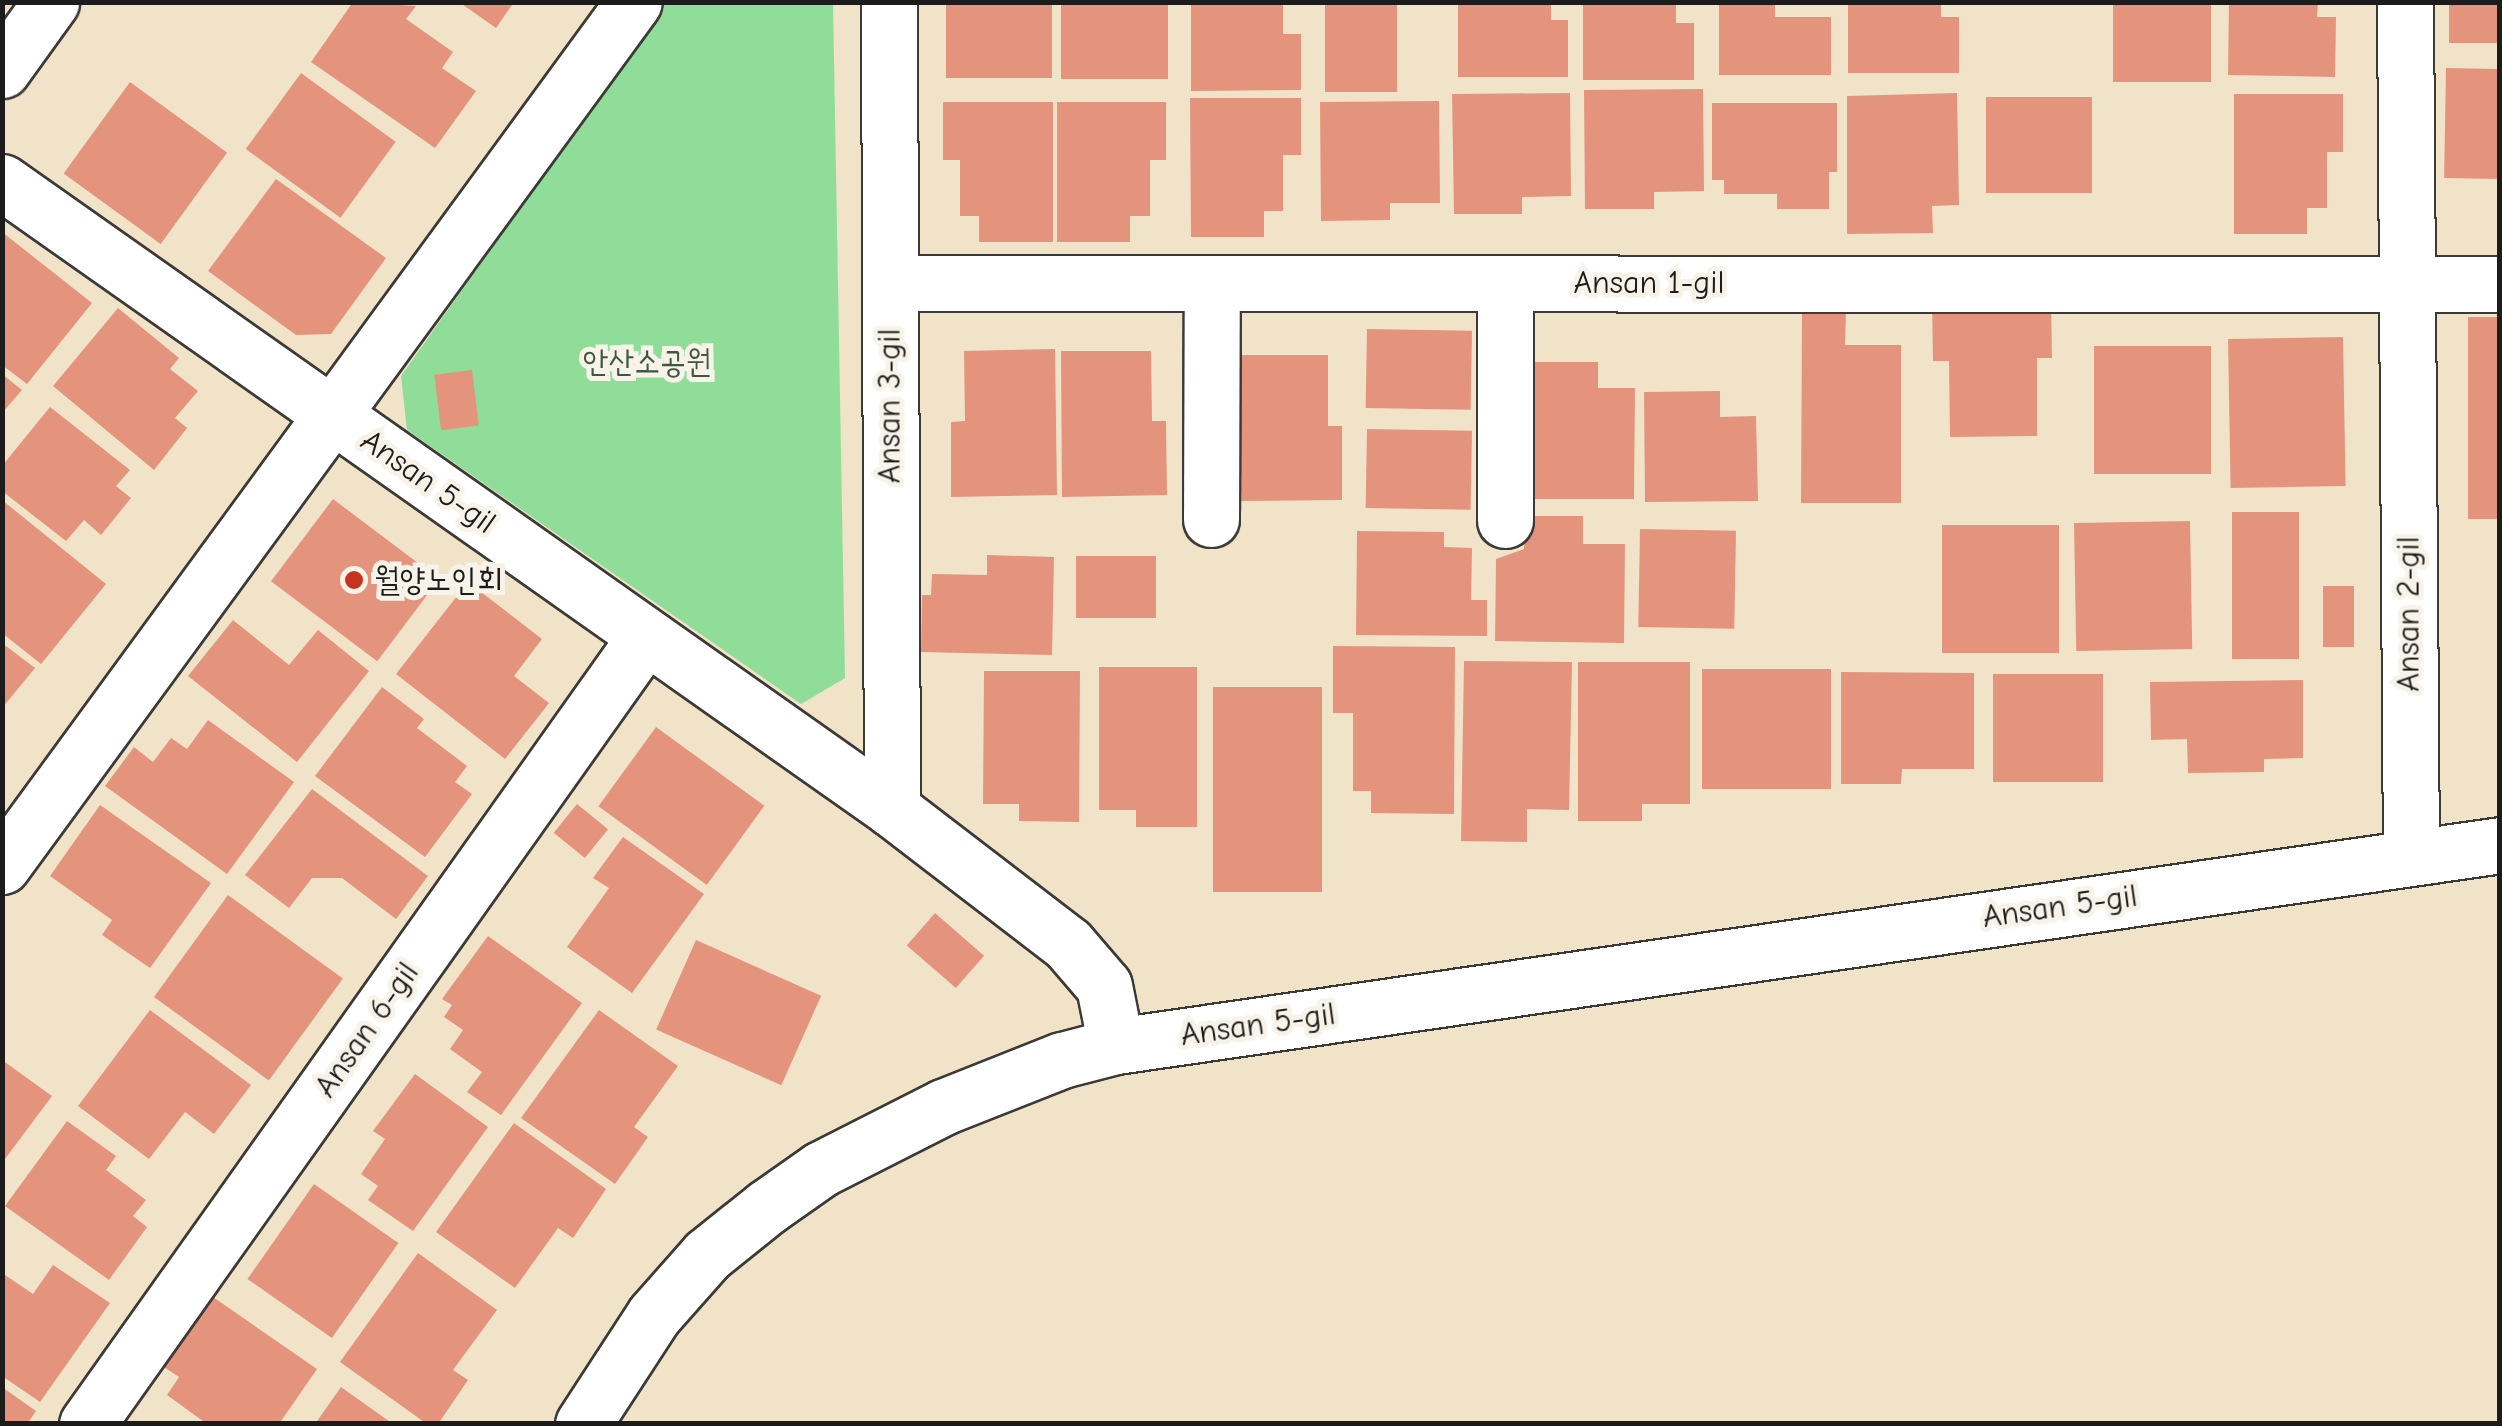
<!DOCTYPE html>
<html>
<head>
<meta charset="utf-8">
<style>
  body { margin:0 }
  #map { position:relative; width:2502px; height:1426px; overflow:hidden; background:#f1e3c8; font-family:"Comic Neue","Poor Story",sans-serif }
  div>[style] { position:absolute }
  .green>* { inset:0; background:#90dc99 }
  .building>* { inset:0; background:#e4947c; transform-origin:0 0 }
  .roads { filter:drop-shadow(2px 0 #3c3a36) drop-shadow(-2px 0 #3c3a36) drop-shadow(0 2px #3c3a36) drop-shadow(0 -2px #3c3a36) }
  .minor>* { height:55px; margin:-27.5px; padding:0 27.5px; transform-origin:27.5px; border-radius:27.5px; background:#fff }
  .dots>* { width:28px; height:28px; translate:-50% -50%; box-sizing:border-box; border:5px solid #f7f3e8; border-radius:50% }
  span { translate:-50% -50%; white-space:nowrap; text-align:center; line-height:1.15; -webkit-text-stroke:10px #f7f3e8; paint-order:stroke }
  .street-label { font-size:32px; color:#1c1c1c }
  .park-label { font-size:32px; color:#3f5642 }
  .poi-label { font-size:32px; color:#1c1c1c }
  .left { translate:0 -50%; text-align:left }
  .frame { position:absolute; inset:0; border:5px solid #1c1c1c; pointer-events:none }
</style>
</head>
<body>
<div id="map">
  <div class="green">
    <div style="clip-path:polygon(666px 3px,833px 3px,845px 678px,801px 704px,407px 430px,401px 376px)"></div>
  </div>
  <div class="building">
    <div style="clip-path:polygon(353px 2px,416px 6px,406px 19px,453px 52px,442px 68px,476px 91px,435px 148px,311px 62px)"></div>
    <div style="clip-path:polygon(459px 2px,514px 2px,496px 28px)"></div>
    <div style="left:946px;top:2px;width:106px;height:76px"></div>
    <div style="left:1061px;top:2px;width:107px;height:77px"></div>
    <div style="clip-path:polygon(1191px 2px,1283px 2px,1283px 34px,1301px 34px,1301px 90px,1191px 91px)"></div>
    <div style="left:1325px;top:2px;width:72px;height:90px"></div>
    <div style="clip-path:polygon(1458px 2px,1551px 2px,1551px 20px,1568px 20px,1568px 77px,1458px 77px)"></div>
    <div style="clip-path:polygon(1583px 2px,1676px 2px,1676px 23px,1694px 23px,1694px 80px,1583px 80px)"></div>
    <div style="clip-path:polygon(1719px 2px,1775px 2px,1775px 17px,1831px 17px,1831px 75px,1719px 75px)"></div>
    <div style="clip-path:polygon(1848px 2px,1941px 2px,1941px 17px,1959px 17px,1959px 73px,1848px 73px)"></div>
    <div style="left:2113px;top:2px;width:98px;height:80px"></div>
    <div style="clip-path:polygon(2229px 2px,2318px 2px,2317px 17px,2336px 17px,2335px 77px,2228px 75px)"></div>
    <div style="left:2449px;top:2px;width:51px;height:41px"></div>
    <div style="left:2446px;top:68px;width:54px;height:110px;rotate:1deg"></div>
    <div style="left:301px;top:73px;width:117px;height:94px;rotate:36deg"></div>
    <div style="left:130px;top:82px;width:120px;height:113px;rotate:36deg"></div>
    <div style="clip-path:polygon(1703px 89px,1704px 191px,1654px 192px,1654px 209px,1585px 209px,1584px 90px)"></div>
    <div style="clip-path:polygon(1570px 93px,1571px 196px,1522px 197px,1522px 214px,1454px 214px,1452px 94px)"></div>
    <div style="clip-path:polygon(1957px 93px,1959px 205px,1932px 206px,1933px 233px,1847px 234px,1847px 96px)"></div>
    <div style="clip-path:polygon(2234px 94px,2343px 94px,2343px 152px,2327px 152px,2327px 208px,2307px 208px,2307px 234px,2234px 234px)"></div>
    <div style="left:1986px;top:97px;width:106px;height:96px"></div>
    <div style="clip-path:polygon(1190px 98px,1301px 98px,1301px 155px,1283px 155px,1283px 211px,1264px 211px,1264px 237px,1191px 237px)"></div>
    <div style="clip-path:polygon(1439px 101px,1440px 203px,1390px 203px,1390px 220px,1321px 221px,1320px 102px)"></div>
    <div style="clip-path:polygon(943px 102px,1053px 102px,1053px 242px,979px 242px,979px 216px,960px 216px,960px 160px,943px 160px)"></div>
    <div style="clip-path:polygon(1057px 102px,1166px 102px,1166px 160px,1150px 160px,1150px 216px,1130px 216px,1130px 242px,1057px 242px)"></div>
    <div style="clip-path:polygon(1712px 103px,1837px 103px,1837px 172px,1829px 172px,1829px 209px,1777px 209px,1777px 194px,1724px 194px,1724px 180px,1712px 180px)"></div>
    <div style="clip-path:polygon(276px 179px,386px 258px,331px 334px,296px 335px,208px 271px)"></div>
    <div style="clip-path:polygon(2px 232px,92px 303px,27px 384px,2px 365px)"></div>
    <div style="clip-path:polygon(2051px 301px,2052px 358px,2037px 358px,2037px 436px,1950px 437px,1949px 361px,1933px 361px,1932px 303px)"></div>
    <div style="clip-path:polygon(118px 308px,179px 358px,170px 369px,198px 391px,175px 418px,187px 428px,154px 470px,53px 386px)"></div>
    <div style="clip-path:polygon(1802px 311px,1846px 311px,1845px 345px,1901px 345px,1901px 503px,1801px 503px)"></div>
    <div style="left:2468px;top:317px;width:32px;height:202px"></div>
    <div style="left:1367px;top:329px;width:105px;height:79px;rotate:1deg"></div>
    <div style="left:2343px;top:337px;width:149px;height:115px;rotate:89deg"></div>
    <div style="left:2094px;top:346px;width:117px;height:128px"></div>
    <div style="clip-path:polygon(1055px 349px,1057px 495px,951px 497px,951px 422px,965px 421px,964px 351px)"></div>
    <div style="clip-path:polygon(1061px 351px,1151px 351px,1152px 421px,1166px 421px,1167px 495px,1062px 497px)"></div>
    <div style="clip-path:polygon(1237px 355px,1328px 355px,1328px 426px,1342px 426px,1342px 500px,1238px 501px)"></div>
    <div style="clip-path:polygon(1524px 362px,1598px 362px,1598px 388px,1635px 388px,1634px 499px,1523px 499px)"></div>
    <div style="left:472px;top:370px;width:56px;height:38px;rotate:83deg"></div>
    <div style="clip-path:polygon(2px 374px,22px 390px,2px 413px)"></div>
    <div style="clip-path:polygon(1720px 391px,1720px 417px,1756px 416px,1758px 501px,1645px 502px,1644px 392px)"></div>
    <div style="clip-path:polygon(50px 407px,130px 470px,116px 486px,131px 498px,101px 535px,84px 520px,66px 541px,2px 491px,2px 466px)"></div>
    <div style="left:1367px;top:429px;width:105px;height:79px;rotate:1deg"></div>
    <div style="left:333px;top:499px;width:133px;height:103px;rotate:37deg"></div>
    <div style="clip-path:polygon(2px 500px,106px 584px,41px 664px,2px 633px)"></div>
    <div style="left:2232px;top:512px;width:67px;height:147px"></div>
    <div style="clip-path:polygon(1525px 516px,1583px 516px,1583px 544px,1625px 544px,1624px 643px,1495px 641px,1496px 559px,1524px 549px)"></div>
    <div style="left:2190px;top:521px;width:128px;height:116px;rotate:89deg"></div>
    <div style="left:1942px;top:525px;width:117px;height:128px"></div>
    <div style="left:1640px;top:529px;width:96px;height:98px;rotate:1deg"></div>
    <div style="clip-path:polygon(1357px 531px,1444px 532px,1444px 547px,1472px 548px,1471px 600px,1487px 600px,1487px 636px,1356px 635px)"></div>
    <div style="clip-path:polygon(987px 555px,1054px 557px,1052px 655px,921px 652px,922px 595px,931px 595px,932px 574px,987px 575px)"></div>
    <div style="left:1076px;top:556px;width:80px;height:62px"></div>
    <div style="clip-path:polygon(468px 582px,542px 639px,514px 676px,549px 703px,505px 759px,396px 674px)"></div>
    <div style="left:2323px;top:586px;width:31px;height:61px"></div>
    <div style="clip-path:polygon(233px 620px,289px 665px,318px 630px,369px 671px,297px 762px,188px 676px)"></div>
    <div style="clip-path:polygon(2px 643px,35px 668px,2px 708px)"></div>
    <div style="clip-path:polygon(1333px 646px,1455px 647px,1454px 814px,1371px 813px,1371px 791px,1353px 791px,1353px 713px,1333px 713px)"></div>
    <div style="clip-path:polygon(1464px 661px,1572px 662px,1569px 810px,1527px 809px,1527px 842px,1461px 841px)"></div>
    <div style="clip-path:polygon(1578px 662px,1690px 662px,1690px 804px,1642px 804px,1642px 821px,1578px 821px)"></div>
    <div style="clip-path:polygon(1099px 667px,1197px 667px,1197px 827px,1136px 827px,1136px 810px,1099px 810px)"></div>
    <div style="left:1702px;top:669px;width:129px;height:120px"></div>
    <div style="clip-path:polygon(984px 671px,1080px 671px,1079px 822px,1019px 821px,1019px 804px,983px 804px)"></div>
    <div style="clip-path:polygon(1841px 672px,1974px 673px,1974px 769px,1902px 769px,1901px 784px,1841px 784px)"></div>
    <div style="left:1993px;top:674px;width:110px;height:108px"></div>
    <div style="clip-path:polygon(2303px 680px,2303px 758px,2264px 759px,2264px 772px,2188px 773px,2187px 739px,2151px 740px,2150px 682px)"></div>
    <div style="clip-path:polygon(382px 687px,424px 719px,417px 728px,467px 766px,455px 782px,472px 794px,425px 857px,315px 776px)"></div>
    <div style="left:1322px;top:687px;width:205px;height:109px;rotate:90deg"></div>
    <div style="clip-path:polygon(208px 720px,294px 782px,227px 874px,105px 786px,134px 747px,153px 762px,171px 738px,187px 749px)"></div>
    <div style="left:656px;top:727px;width:134px;height:98px;rotate:36deg"></div>
    <div style="clip-path:polygon(312px 789px,428px 876px,396px 919px,342px 878px,312px 878px,289px 908px,245px 875px)"></div>
    <div style="left:577px;top:804px;width:40px;height:37px;rotate:39deg"></div>
    <div style="clip-path:polygon(100px 805px,211px 883px,150px 968px,102px 935px,112px 920px,50px 876px)"></div>
    <div style="clip-path:polygon(623px 837px,704px 894px,632px 993px,567px 947px,609px 888px,593px 878px)"></div>
    <div style="left:228px;top:895px;width:142px;height:126px;rotate:36deg"></div>
    <div style="left:935px;top:913px;width:65px;height:43px;rotate:41deg"></div>
    <div style="clip-path:polygon(488px 936px,582px 1003px,501px 1115px,467px 1092px,482px 1072px,450px 1049px,463px 1030px,444px 1017px,452px 1005px,442px 999px)"></div>
    <div style="left:696px;top:940px;width:137px;height:98px;rotate:24deg"></div>
    <div style="clip-path:polygon(150px 1010px,251px 1085px,214px 1134px,185px 1112px,149px 1159px,78px 1106px)"></div>
    <div style="clip-path:polygon(599px 1010px,678px 1066px,634px 1127px,648px 1137px,615px 1184px,521px 1118px)"></div>
    <div style="clip-path:polygon(2px 1060px,52px 1096px,2px 1163px)"></div>
    <div style="clip-path:polygon(415px 1074px,488px 1127px,413px 1231px,368px 1200px,378px 1186px,361px 1174px,385px 1139px,373px 1131px)"></div>
    <div style="clip-path:polygon(67px 1121px,116px 1156px,106px 1170px,146px 1200px,133px 1216px,147px 1227px,109px 1280px,5px 1206px)"></div>
    <div style="clip-path:polygon(514px 1123px,606px 1189px,573px 1238px,558px 1228px,515px 1288px,436px 1232px)"></div>
    <div style="left:314px;top:1184px;width:103px;height:116px;rotate:35deg"></div>
    <div style="clip-path:polygon(418px 1253px,497px 1310px,453px 1370px,468px 1380px,438px 1424px,427px 1424px,340px 1362px)"></div>
    <div style="clip-path:polygon(53px 1265px,110px 1303px,40px 1402px,2px 1376px,2px 1273px,33px 1294px)"></div>
    <div style="clip-path:polygon(213px 1297px,317px 1369px,279px 1424px,207px 1424px,167px 1395px,179px 1377px,164px 1367px)"></div>
    <div style="clip-path:polygon(2px 1387px,36px 1411px,27px 1424px,2px 1424px)"></div>
    <div style="clip-path:polygon(341px 1387px,393px 1424px,315px 1424px)"></div>
  </div>
  <div class="roads">
    <div class="minor">
      <div style="left:889px;top:2px;width:807px;rotate:89.79deg"></div>
      <div style="left:2405px;top:2px;width:853px;rotate:89.6deg"></div>
      <div style="left:2px;top:70px;width:84px;rotate:-54.2deg"></div>
      <div style="left:2px;top:182px;width:1089px;rotate:35.16deg"></div>
      <div style="left:892px;top:809px;width:222px;rotate:37.5deg"></div>
      <div style="left:1068px;top:944px;width:55px;rotate:49.4deg"></div>
      <div style="left:1104px;top:986px;width:61px;rotate:78.7deg"></div>
      <div style="left:890px;top:283px;width:1610px;rotate:0.04deg"></div>
      <div style="left:1211px;top:519px;width:236px;rotate:-89.8deg"></div>
      <div style="left:1505px;top:520px;width:237px;rotate:-90deg"></div>
      <div style="left:2px;top:866px;width:1070px;rotate:-53.82deg"></div>
      <div style="left:87px;top:1424px;width:966px;rotate:-54.65deg"></div>
      <div style="left:583px;top:1424px;width:130px;rotate:-56.9deg"></div>
      <div style="left:654px;top:1315px;width:80px;rotate:-48.5deg"></div>
      <div style="left:707px;top:1255px;width:77px;rotate:-38.7deg"></div>
      <div style="left:767px;top:1207px;width:66px;rotate:-35.1deg"></div>
      <div style="left:821px;top:1169px;width:137px;rotate:-26.9deg"></div>
      <div style="left:943px;top:1107px;width:128px;rotate:-21.6deg"></div>
      <div style="left:1062px;top:1060px;width:56px;rotate:-14.5deg"></div>
      <div style="left:1116px;top:1046px;width:1399px;rotate:-8.26deg"></div>
    </div>
  </div>
  <div class="dots">
    <div style="left:354px;top:580px;background:#c8321e"></div>
  </div>
  <div class="street-label">
    <span style="left:1649px;top:283px">Ansan 1-gil</span>
    <span style="left:890px;top:406px;rotate:-90deg">Ansan 3-gil</span>
    <span style="left:428px;top:482px;rotate:35deg">Ansan 5-gil</span>
    <span style="left:2409px;top:614px;rotate:-90deg">Ansan 2-gil</span>
    <span style="left:2060px;top:907px;rotate:-8deg">Ansan 5-gil</span>
    <span style="left:1258px;top:1025px;rotate:-8deg">Ansan 5-gil</span>
    <span style="left:367px;top:1030px;rotate:-55deg">Ansan 6-gil</span>
  </div>
  <div class="park-label">
    <span style="left:647px;top:362px">안산소공원</span>
  </div>
  <div class="poi-label">
    <span class="left" style="left:374px;top:580px">월양노인회</span>
  </div>
  <div class="frame"></div>
</div>
</body>
</html>
